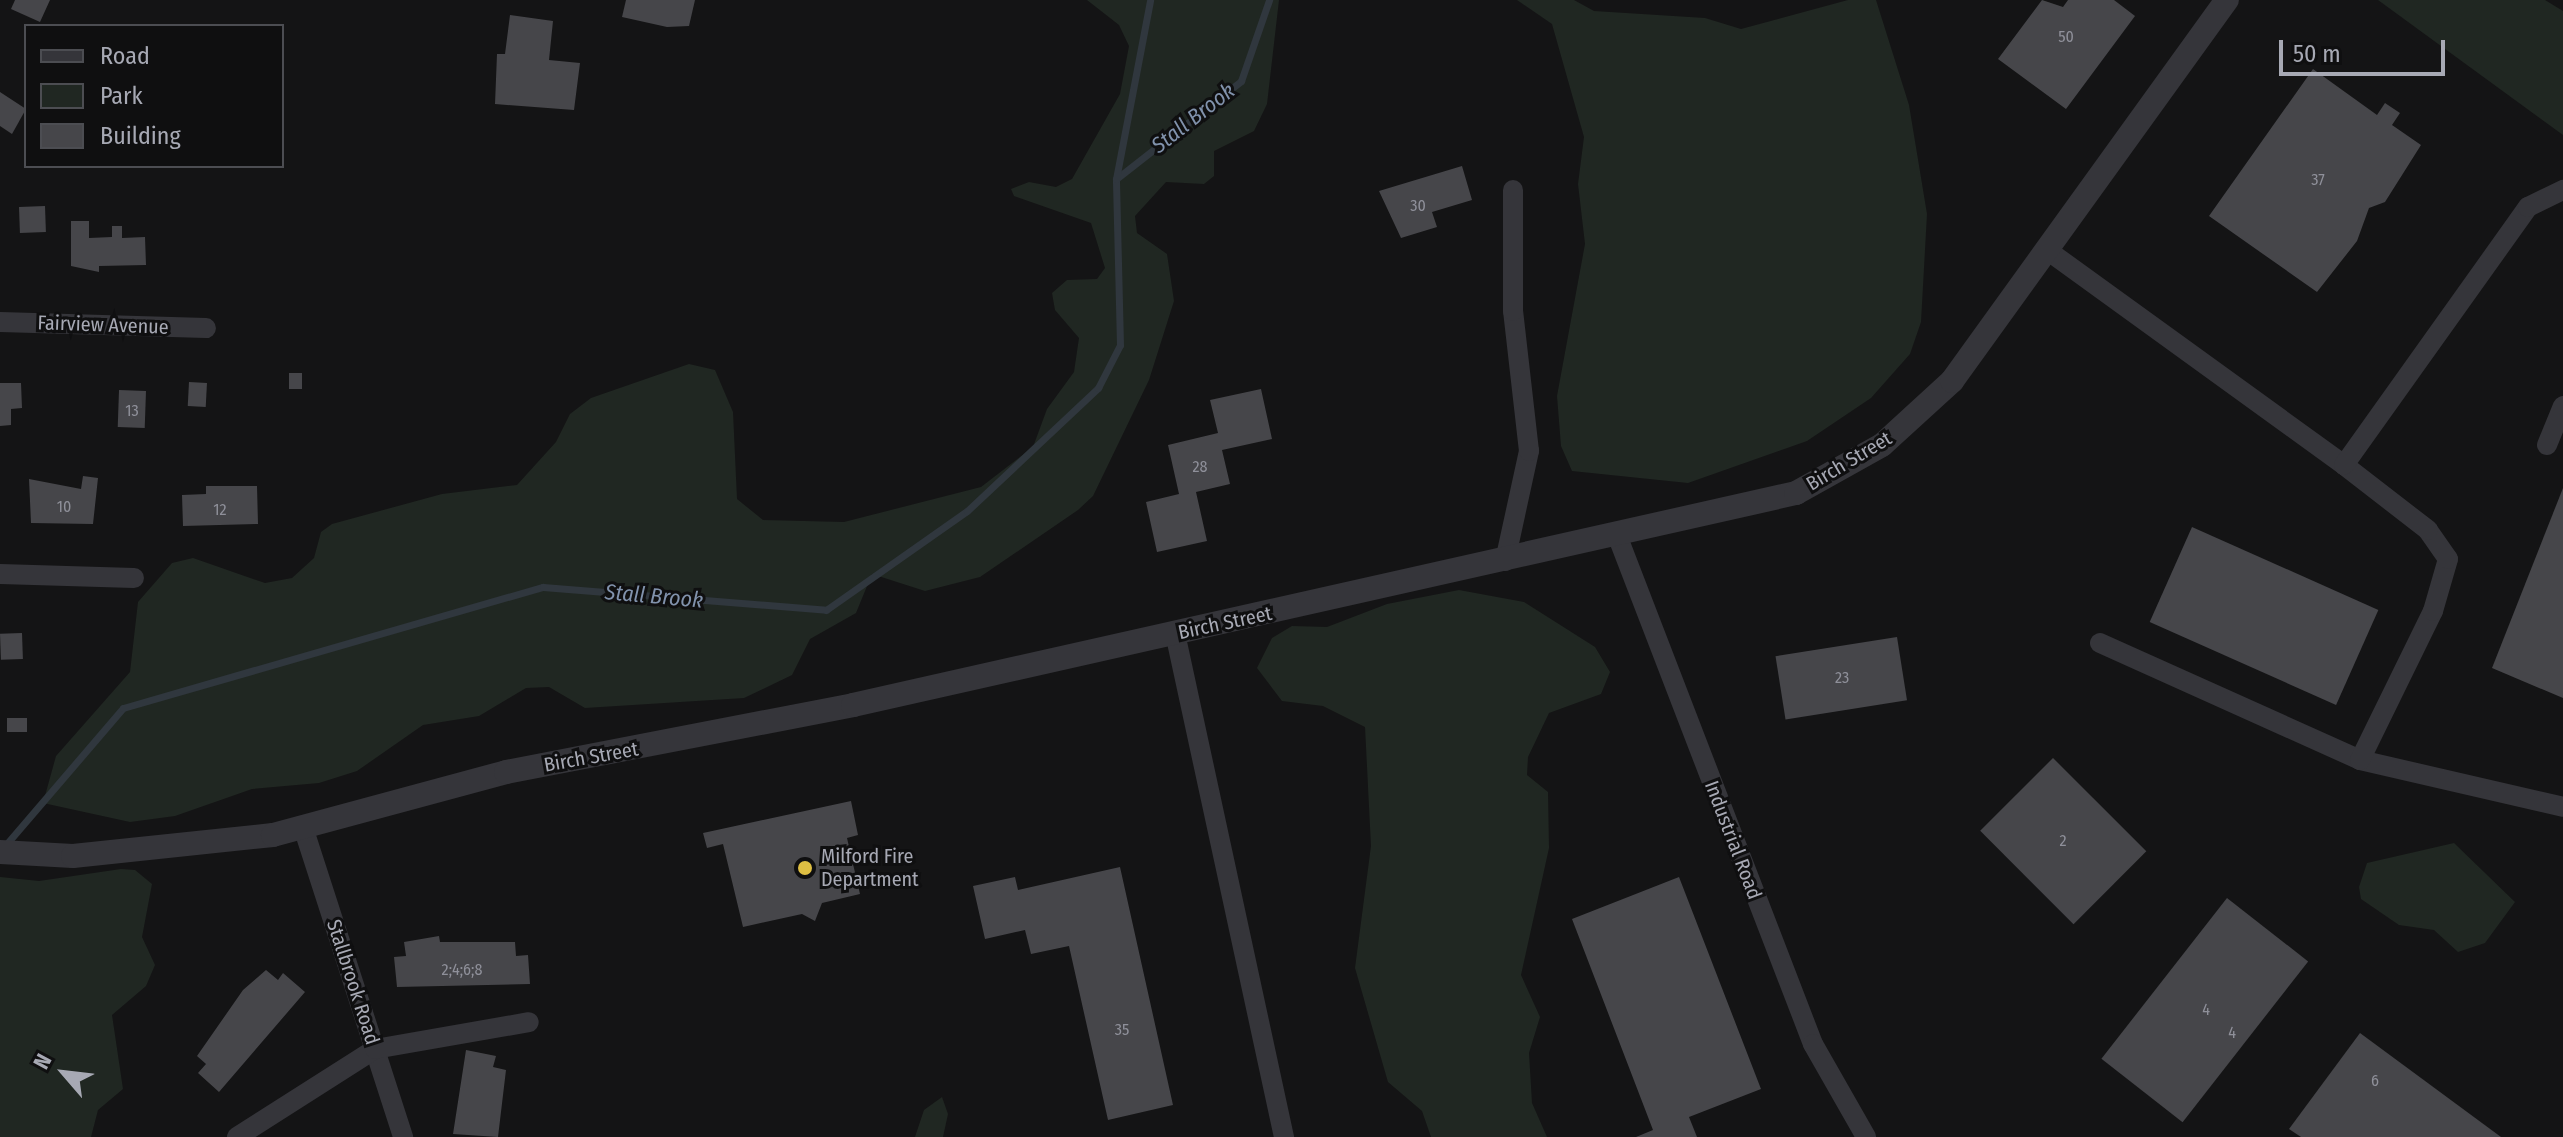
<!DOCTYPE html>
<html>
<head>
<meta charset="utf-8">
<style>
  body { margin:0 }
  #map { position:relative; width:2563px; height:1137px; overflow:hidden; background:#141415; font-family:"Fira Sans Condensed",sans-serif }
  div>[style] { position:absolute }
  .green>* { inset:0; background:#202722 }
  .stream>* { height:7px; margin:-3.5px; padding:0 3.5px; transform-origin:3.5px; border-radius:3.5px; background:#30373e }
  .building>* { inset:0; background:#46464a; transform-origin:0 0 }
  .minor>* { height:20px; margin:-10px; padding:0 10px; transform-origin:10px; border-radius:10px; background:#35353a }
  .tertiary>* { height:24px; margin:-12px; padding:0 12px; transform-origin:12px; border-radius:12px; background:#35353a }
  .dots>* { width:22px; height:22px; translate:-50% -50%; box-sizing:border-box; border:4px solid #0f0f10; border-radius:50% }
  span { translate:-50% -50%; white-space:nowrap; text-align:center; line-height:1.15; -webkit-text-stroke:6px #0f0f10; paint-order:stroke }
  .number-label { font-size:16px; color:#8f909a }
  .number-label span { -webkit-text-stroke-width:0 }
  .street-label { font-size:20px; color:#a7a9b4 }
  .poi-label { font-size:20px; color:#a7a9b4 }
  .left { translate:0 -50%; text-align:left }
  .water-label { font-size:22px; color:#8192ac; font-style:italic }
  .legend { position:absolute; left:24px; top:24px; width:260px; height:144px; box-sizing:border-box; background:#0f0f10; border:2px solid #4c4d52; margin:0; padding:10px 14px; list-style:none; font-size:24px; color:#a7a9b4 }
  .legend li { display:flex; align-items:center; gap:16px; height:40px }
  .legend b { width:40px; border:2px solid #4c4d52 }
  .north { position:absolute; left:24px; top:1033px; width:80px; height:80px; -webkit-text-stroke:6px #0f0f10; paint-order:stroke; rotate:298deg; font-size:22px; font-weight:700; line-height:32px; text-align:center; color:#a7a9b4 }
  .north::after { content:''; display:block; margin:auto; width:28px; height:36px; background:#a7a9b4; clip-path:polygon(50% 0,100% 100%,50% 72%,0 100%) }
  .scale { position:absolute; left:2279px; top:40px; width:166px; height:36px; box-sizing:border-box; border:4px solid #a7a9b4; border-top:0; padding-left:10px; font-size:24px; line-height:28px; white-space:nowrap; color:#a7a9b4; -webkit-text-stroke:6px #0f0f10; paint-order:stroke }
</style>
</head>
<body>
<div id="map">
  <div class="green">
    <div style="clip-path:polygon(1087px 0,1279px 0,1267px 104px,1254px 131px,1214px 151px,1214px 176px,1204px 184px,1166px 182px,1135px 216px,1137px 233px,1167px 254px,1174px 301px,1149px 380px,1093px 496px,1078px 510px,980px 577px,925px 591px,872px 574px,856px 613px,810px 639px,792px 675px,744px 698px,585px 708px,549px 687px,526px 688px,479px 716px,423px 725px,357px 771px,319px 783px,252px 789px,175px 816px,130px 822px,43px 803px,56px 756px,130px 672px,138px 602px,172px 563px,193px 558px,265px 583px,292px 578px,314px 558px,321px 532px,332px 524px,442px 494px,517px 485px,556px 442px,570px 414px,591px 398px,689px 364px,715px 370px,733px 412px,737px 499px,763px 520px,844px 522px,981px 487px,1033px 447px,1047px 409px,1074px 372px,1079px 338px,1055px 310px,1052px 293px,1067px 280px,1097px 279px,1105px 268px,1091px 223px,1014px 196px,1011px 189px,1029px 182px,1056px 187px,1072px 179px,1120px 94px,1129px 46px,1119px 25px)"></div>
    <div style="clip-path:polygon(1517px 0,1574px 0,1594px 11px,1705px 18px,1741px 29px,1848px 0,1876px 0,1909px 105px,1927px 214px,1921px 322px,1910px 354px,1871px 398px,1807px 441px,1688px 483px,1572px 471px,1561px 446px,1557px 396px,1585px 244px,1578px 184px,1584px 137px,1552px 24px)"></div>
    <div style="clip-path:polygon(2378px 0,2545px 0,2563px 11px,2563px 135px)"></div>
    <div style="clip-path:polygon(1459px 590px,1524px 602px,1595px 647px,1610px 672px,1601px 694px,1549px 713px,1528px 757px,1527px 775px,1548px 792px,1549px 848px,1521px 975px,1540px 1017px,1529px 1053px,1532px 1103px,1547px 1137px,1431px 1137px,1422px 1111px,1388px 1082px,1355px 968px,1371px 846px,1365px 727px,1323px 706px,1282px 701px,1257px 668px,1272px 638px,1292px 626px,1327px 627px,1387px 604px)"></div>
    <div style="clip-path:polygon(2454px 843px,2515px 902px,2485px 943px,2458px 952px,2434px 930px,2399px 925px,2361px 899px,2359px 887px,2367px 863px)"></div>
    <div style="clip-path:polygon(121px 869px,135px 870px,152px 884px,142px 937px,155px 965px,146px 986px,112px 1015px,123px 1089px,98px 1110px,91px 1137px,0 1137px,0 877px,39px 881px)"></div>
    <div style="clip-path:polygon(942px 1097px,948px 1114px,943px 1137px,915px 1137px,924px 1110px)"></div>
  </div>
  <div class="stream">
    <div style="left:1116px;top:179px;width:159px;rotate:-38.1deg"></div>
    <div style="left:1241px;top:81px;width:86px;rotate:-70.9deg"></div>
    <div style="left:3px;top:848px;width:184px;rotate:-49.4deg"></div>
    <div style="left:123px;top:708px;width:437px;rotate:-16.1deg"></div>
    <div style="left:543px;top:587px;width:284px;rotate:4.6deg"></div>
    <div style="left:826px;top:610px;width:172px;rotate:-35.1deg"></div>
    <div style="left:967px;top:511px;width:180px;rotate:-43.2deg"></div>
    <div style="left:1098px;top:388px;width:48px;rotate:-62.9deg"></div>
    <div style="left:1120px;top:345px;width:166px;rotate:-91.4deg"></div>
    <div style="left:1116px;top:179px;width:182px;rotate:-79.2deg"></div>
  </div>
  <div class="building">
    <div style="clip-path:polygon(15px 0,50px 0,40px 22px,11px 9px)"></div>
    <div style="clip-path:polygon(626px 0,695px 0,689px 26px,667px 27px,622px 17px)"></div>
    <div style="clip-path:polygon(2042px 0,2063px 7px,2068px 0,2114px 0,2135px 16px,2066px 109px,1998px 59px)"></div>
    <div style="clip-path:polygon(510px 15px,553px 21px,549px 60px,580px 63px,574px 110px,495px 104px,497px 54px,505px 54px)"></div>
    <div style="clip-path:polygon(2313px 69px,2377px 115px,2385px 103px,2400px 113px,2392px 125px,2421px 145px,2385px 202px,2369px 208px,2357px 241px,2317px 292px,2209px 216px)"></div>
    <div style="clip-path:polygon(0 92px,26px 109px,12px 134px,0 126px)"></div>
    <div style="clip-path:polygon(1462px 166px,1472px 200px,1432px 212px,1437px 227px,1401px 238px,1379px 191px)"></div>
    <div style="left:45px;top:206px;width:26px;height:26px;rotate:88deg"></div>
    <div style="clip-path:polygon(71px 221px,89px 221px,89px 238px,112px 237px,112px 226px,122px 226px,122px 238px,145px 237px,146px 265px,99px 266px,99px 272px,71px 266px)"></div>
    <div style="left:289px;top:373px;width:13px;height:16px"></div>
    <div style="left:189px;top:382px;width:18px;height:24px;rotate:3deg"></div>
    <div style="clip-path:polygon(0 383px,21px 383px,22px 408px,11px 409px,11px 425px,0 426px)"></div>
    <div style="clip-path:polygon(1261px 389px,1272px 439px,1222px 450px,1230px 484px,1196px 492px,1207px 541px,1157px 552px,1146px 502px,1179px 494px,1168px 445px,1218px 433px,1210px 400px)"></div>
    <div style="left:146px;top:391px;width:37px;height:27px;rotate:92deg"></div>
    <div style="clip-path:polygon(83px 476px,98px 478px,93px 524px,31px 523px,29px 479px,81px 489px)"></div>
    <div style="clip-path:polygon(206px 486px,257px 486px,258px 524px,183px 526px,182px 495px,206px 494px)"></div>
    <div style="clip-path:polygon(2563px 488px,2563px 698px,2492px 668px)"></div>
    <div style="left:2192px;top:527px;width:204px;height:104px;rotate:24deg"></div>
    <div style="left:22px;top:633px;width:26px;height:22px;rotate:88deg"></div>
    <div style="left:1897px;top:637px;width:64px;height:123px;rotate:81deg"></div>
    <div style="left:7px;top:718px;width:20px;height:14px"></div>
    <div style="left:2053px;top:758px;width:132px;height:103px;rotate:45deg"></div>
    <div style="clip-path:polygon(851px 801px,858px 835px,847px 838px,860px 894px,822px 903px,815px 921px,802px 914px,743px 927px,723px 844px,707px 848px,703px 833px)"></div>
    <div style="clip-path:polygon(1120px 867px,1173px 1105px,1108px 1120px,1069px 946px,1031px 954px,1025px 930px,985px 939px,973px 886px,1015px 877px,1018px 890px)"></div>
    <div style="clip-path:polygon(1679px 877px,1761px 1089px,1689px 1117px,1697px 1137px,1636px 1137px,1653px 1130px,1572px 919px)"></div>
    <div style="left:2227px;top:898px;width:103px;height:204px;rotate:38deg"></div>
    <div style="clip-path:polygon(439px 936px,440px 942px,515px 942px,516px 956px,528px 955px,530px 984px,397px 987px,394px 957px,406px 956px,404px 942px)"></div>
    <div style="clip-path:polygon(266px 970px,278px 980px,283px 973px,305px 992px,219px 1092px,198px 1073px,206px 1064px,197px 1056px,243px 990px)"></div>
    <div style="clip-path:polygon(2360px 1033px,2501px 1137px,2301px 1137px,2289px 1129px)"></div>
    <div style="clip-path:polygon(466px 1050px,496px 1056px,493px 1067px,506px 1070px,498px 1137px,453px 1134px)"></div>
  </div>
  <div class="minor">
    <div style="left:2047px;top:250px;width:367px;rotate:35.9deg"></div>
    <div style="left:0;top:322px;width:206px;rotate:1.7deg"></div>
    <div style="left:2547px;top:445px;width:42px;rotate:-67.7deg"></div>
    <div style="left:1617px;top:535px;width:545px;rotate:68.94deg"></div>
    <div style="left:1813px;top:1044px;width:107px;rotate:60.3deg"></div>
    <div style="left:1505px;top:561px;width:113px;rotate:-77.7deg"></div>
    <div style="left:1529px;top:451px;width:141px;rotate:-96.5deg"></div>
    <div style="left:1513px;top:311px;width:121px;rotate:-90deg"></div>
    <div style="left:0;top:574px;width:134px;rotate:1.7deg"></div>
    <div style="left:1175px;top:633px;width:516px;rotate:77.8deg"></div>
    <div style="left:2100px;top:643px;width:285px;rotate:24.2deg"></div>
    <div style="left:2360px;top:760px;width:208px;rotate:13deg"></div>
    <div style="left:2360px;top:760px;width:166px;rotate:-63.9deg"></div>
    <div style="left:2433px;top:611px;width:54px;rotate:-73.9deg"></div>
    <div style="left:2448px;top:559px;width:35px;rotate:-125deg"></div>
    <div style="left:2428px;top:530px;width:106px;rotate:-142.3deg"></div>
    <div style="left:2344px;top:465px;width:317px;rotate:-54.5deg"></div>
    <div style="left:2528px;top:207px;width:39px;rotate:-26deg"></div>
    <div style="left:303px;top:827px;width:326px;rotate:72.1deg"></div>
    <div style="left:237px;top:1137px;width:164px;rotate:-32.5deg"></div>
    <div style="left:375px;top:1049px;width:156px;rotate:-9.9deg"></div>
  </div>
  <div class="tertiary">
    <div style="left:0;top:852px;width:73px;rotate:3.1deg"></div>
    <div style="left:73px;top:856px;width:201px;rotate:-6deg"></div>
    <div style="left:273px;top:835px;width:241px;rotate:-15.1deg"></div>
    <div style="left:506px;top:772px;width:353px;rotate:-10.9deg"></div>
    <div style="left:853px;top:705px;width:967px;rotate:-12.67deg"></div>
    <div style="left:1796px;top:493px;width:98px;rotate:-29.2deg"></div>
    <div style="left:1882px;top:445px;width:95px;rotate:-42.4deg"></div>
    <div style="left:1952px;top:381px;width:470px;rotate:-54.2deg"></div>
  </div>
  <div class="dots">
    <div style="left:805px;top:868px;background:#debe43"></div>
  </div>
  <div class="number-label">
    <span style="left:2066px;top:37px">50</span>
    <span style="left:2318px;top:180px">37</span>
    <span style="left:1418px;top:206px">30</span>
    <span style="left:132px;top:411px">13</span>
    <span style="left:1200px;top:467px">28</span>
    <span style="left:64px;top:507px">10</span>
    <span style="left:220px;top:510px">12</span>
    <span style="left:1842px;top:678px">23</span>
    <span style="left:2063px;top:841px">2</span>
    <span style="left:462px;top:970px">2;4;6;8</span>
    <span style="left:2206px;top:1010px">4</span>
    <span style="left:1122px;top:1030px">35</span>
    <span style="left:2232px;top:1033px">4</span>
    <span style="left:2375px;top:1081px">6</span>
  </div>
  <div class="street-label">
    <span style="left:103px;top:325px;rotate:2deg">Fairview Avenue</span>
    <span style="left:1849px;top:461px;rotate:-31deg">Birch Street</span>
    <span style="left:1225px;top:623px;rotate:-12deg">Birch Street</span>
    <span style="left:591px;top:757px;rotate:-10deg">Birch Street</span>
    <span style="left:1733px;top:840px;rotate:69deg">Industrial Road</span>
    <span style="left:353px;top:982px;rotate:72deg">Stallbrook Road</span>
  </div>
  <div class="poi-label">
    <span class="left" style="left:821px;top:868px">Milford Fire<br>Department</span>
  </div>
  <div class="water-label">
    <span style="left:1193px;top:118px;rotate:-38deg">Stall Brook</span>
    <span style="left:654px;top:596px;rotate:5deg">Stall Brook</span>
  </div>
  <ul class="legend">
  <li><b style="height:10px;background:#35353a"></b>Road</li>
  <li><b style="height:22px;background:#202722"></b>Park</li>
  <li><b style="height:22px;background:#46464a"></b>Building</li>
  </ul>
  <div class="north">N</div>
  <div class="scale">50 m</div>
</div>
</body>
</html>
